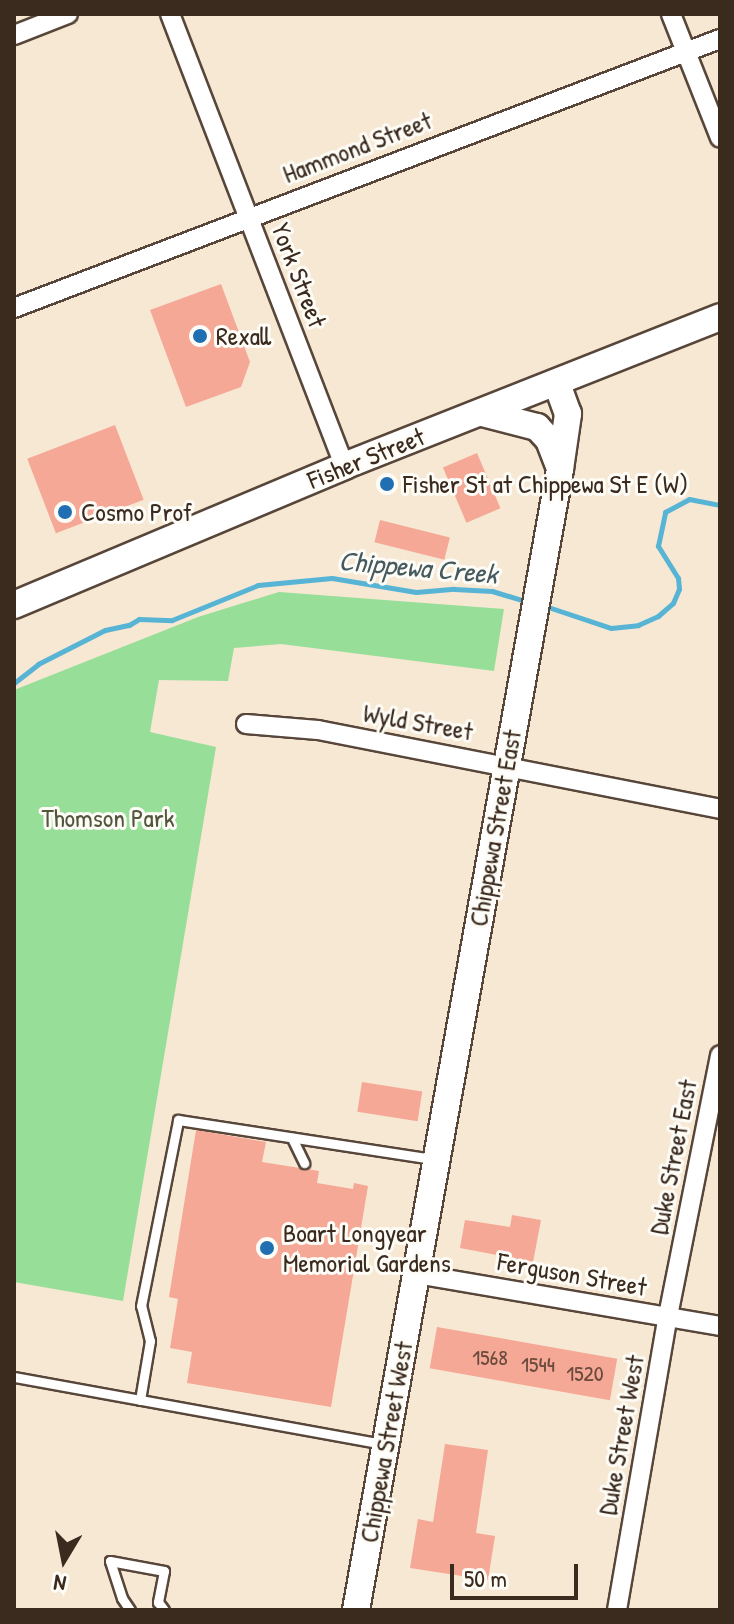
<!DOCTYPE html>
<html>
<head>
<meta charset="utf-8">
<style>
  body { margin:0 }
  #map { position:relative; width:734px; height:1624px; overflow:hidden; background:#f7e8d4; font-family:"Patrick Hand",sans-serif }
  div>[style] { position:absolute }
  .green>* { inset:0; background:#97de98 }
  .stream>* { height:5px; margin:-2.5px; padding:0 2.5px; transform-origin:2.5px; border-radius:2.5px; background:#57b4d5 }
  .building>* { inset:0; background:#f5a896; transform-origin:0 0 }
  .roads { filter:drop-shadow(2px 0 #574639) drop-shadow(-2px 0 #574639) drop-shadow(0 2px #574639) drop-shadow(0 -2px #574639) }
  .lane>* { height:9px; margin:-4.5px; padding:0 4.5px; transform-origin:4.5px; border-radius:4.5px; background:#fff }
  .street>* { height:18px; margin:-9px; padding:0 9px; transform-origin:9px; border-radius:9px; background:#fff }
  .secondary>* { height:26px; margin:-13px; padding:0 13px; transform-origin:13px; border-radius:13px; background:#fff }
  .dots>* { width:22px; height:22px; translate:-50% -50%; box-sizing:border-box; border:4px solid #fdfcf7; border-radius:50% }
  span { translate:-50% -50%; white-space:nowrap; text-align:center; line-height:1.15; -webkit-text-stroke:6px #fdfcf7; paint-order:stroke }
  .number-label { font-size:22px; color:#6a4a3c }
  .number-label span { -webkit-text-stroke-width:0 }
  .street-label { font-size:26px; color:#3b2a1e }
  .poi-label { font-size:26px; color:#3b2a1e }
  .left { translate:0 -50%; text-align:left }
  .park-label { font-size:26px; color:#52573c }
  .water-label { font-size:28px; color:#455a5e; font-style:italic }
  .frame { position:absolute; inset:0; border:16px solid #3b2a1e; pointer-events:none }
  .north { position:absolute; left:24px; top:1520px; width:80px; height:80px; -webkit-text-stroke:6px #fdfcf7; paint-order:stroke; rotate:190deg; font-size:22px; font-weight:700; line-height:32px; text-align:center; color:#3b2a1e }
  .north::after { content:''; display:block; margin:auto; width:28px; height:36px; background:#3b2a1e; clip-path:polygon(50% 0,100% 100%,50% 72%,0 100%) }
  .scale { position:absolute; left:450px; top:1564px; width:128px; height:36px; box-sizing:border-box; border:4px solid #3b2a1e; border-top:0; padding-left:10px; font-size:24px; line-height:28px; white-space:nowrap; color:#3b2a1e; -webkit-text-stroke:6px #fdfcf7; paint-order:stroke }
</style>
</head>
<body>
<div id="map">
  <div class="green">
    <div style="clip-path:polygon(279px 592px,504px 609px,494px 671px,281px 644px,234px 648px,228px 681px,159px 680px,150px 732px,216px 747px,123px 1301px,14px 1282px,14px 690px,198px 617px)"></div>
  </div>
  <div class="stream">
    <div style="left:542px;top:605px;width:73px;rotate:18.4deg"></div>
    <div style="left:611px;top:628px;width:27px;rotate:-6deg"></div>
    <div style="left:638px;top:625px;width:22px;rotate:-24deg"></div>
    <div style="left:658px;top:616px;width:20px;rotate:-41deg"></div>
    <div style="left:673px;top:603px;width:15px;rotate:-67deg"></div>
    <div style="left:679px;top:589px;width:11px;rotate:-95deg"></div>
    <div style="left:678px;top:578px;width:38px;rotate:-122deg"></div>
    <div style="left:658px;top:546px;width:35px;rotate:-78deg"></div>
    <div style="left:665px;top:512px;width:27px;rotate:-28deg"></div>
    <div style="left:689px;top:499px;width:32px;rotate:11deg"></div>
    <div style="left:14px;top:683px;width:31px;rotate:-38deg"></div>
    <div style="left:38px;top:664px;width:75px;rotate:-26.9deg"></div>
    <div style="left:105px;top:630px;width:25px;rotate:-12deg"></div>
    <div style="left:129px;top:625px;width:12px;rotate:-31deg"></div>
    <div style="left:139px;top:619px;width:33px;rotate:2deg"></div>
    <div style="left:172px;top:620px;width:93px;rotate:-22.1deg"></div>
    <div style="left:258px;top:585px;width:74px;rotate:-5.4deg"></div>
    <div style="left:332px;top:578px;width:85px;rotate:9.5deg"></div>
    <div style="left:416px;top:592px;width:38px;rotate:-5deg"></div>
    <div style="left:454px;top:589px;width:38px;rotate:3deg"></div>
    <div style="left:492px;top:591px;width:39px;rotate:17deg"></div>
  </div>
  <div class="building">
    <div style="clip-path:polygon(221px 284px,250px 362px,241px 387px,186px 407px,150px 310px)"></div>
    <div style="left:115px;top:425px;width:80px;height:94px;rotate:69deg"></div>
    <div style="left:477px;top:453px;width:60px;height:37px;rotate:67deg"></div>
    <div style="left:380px;top:520px;width:72px;height:23px;rotate:14deg"></div>
    <div style="left:362px;top:1082px;width:61px;height:30px;rotate:9deg"></div>
    <div style="clip-path:polygon(196px 1130px,266px 1142px,262px 1162px,319px 1171px,317px 1183px,353px 1189px,354px 1183px,368px 1186px,331px 1407px,187px 1383px,192px 1352px,170px 1348px,178px 1299px,169px 1297px)"></div>
    <div style="clip-path:polygon(512px 1215px,541px 1220px,533px 1262px,460px 1248px,465px 1220px,510px 1227px)"></div>
    <div style="left:437px;top:1327px;width:183px;height:42px;rotate:10deg"></div>
    <div style="clip-path:polygon(445px 1444px,488px 1450px,476px 1533px,495px 1536px,488px 1580px,410px 1568px,418px 1519px,433px 1522px)"></div>
  </div>
  <div class="roads">
    <div class="lane">
      <div style="left:292px;top:1138px;width:28px;rotate:64deg"></div>
      <div style="left:14px;top:1377px;width:374px;rotate:10.3deg"></div>
      <div style="left:140px;top:1400px;width:60px;rotate:-80.4deg"></div>
      <div style="left:150px;top:1341px;width:36px;rotate:-104deg"></div>
      <div style="left:141px;top:1306px;width:190px;rotate:-78.7deg"></div>
      <div style="left:178px;top:1120px;width:258px;rotate:8.7deg"></div>
      <div style="left:130px;top:1610px;width:14px;rotate:-124deg"></div>
      <div style="left:122px;top:1598px;width:39px;rotate:-108deg"></div>
      <div style="left:110px;top:1561px;width:55px;rotate:10.5deg"></div>
      <div style="left:164px;top:1571px;width:32px;rotate:101deg"></div>
      <div style="left:158px;top:1602px;width:10px;rotate:53deg"></div>
    </div>
    <div class="street">
      <div style="left:170px;top:14px;width:484px;rotate:68.9deg"></div>
      <div style="left:671px;top:14px;width:133px;rotate:68.4deg"></div>
      <div style="left:14px;top:35px;width:58px;rotate:-21.3deg"></div>
      <div style="left:14px;top:308px;width:756px;rotate:-20.86deg"></div>
      <div style="left:246px;top:724px;width:72px;rotate:4.8deg"></div>
      <div style="left:318px;top:730px;width:410px;rotate:11.1deg"></div>
      <div style="left:416px;top:1274px;width:308px;rotate:9.7deg"></div>
      <div style="left:617px;top:1610px;width:298px;rotate:-80.2deg"></div>
      <div style="left:668px;top:1316px;width:266px;rotate:-78.7deg"></div>
    </div>
    <div class="secondary">
      <div style="left:482px;top:413px;width:57px;rotate:14.3deg"></div>
      <div style="left:537px;top:427px;width:18px;rotate:47deg"></div>
      <div style="left:549px;top:440px;width:31px;rotate:69deg"></div>
      <div style="left:14px;top:605px;width:358px;rotate:-22.8deg"></div>
      <div style="left:344px;top:466px;width:404px;rotate:-21.6deg"></div>
      <div style="left:356px;top:1610px;width:1159px;rotate:-79.86deg"></div>
      <div style="left:560px;top:469px;width:56px;rotate:-81.7deg"></div>
      <div style="left:568px;top:414px;width:32px;rotate:-110deg"></div>
    </div>
  </div>
  <div class="dots">
    <div style="left:200px;top:336px;background:#1f6fb2"></div>
    <div style="left:387px;top:484px;background:#1f6fb2"></div>
    <div style="left:65px;top:512px;background:#1f6fb2"></div>
    <div style="left:267px;top:1248px;background:#1f6fb2"></div>
  </div>
  <div class="number-label">
    <span style="left:490px;top:1358px">1568</span>
    <span style="left:538px;top:1365px">1544</span>
    <span style="left:585px;top:1374px">1520</span>
  </div>
  <div class="street-label">
    <span style="left:357px;top:147px;rotate:-21deg">Hammond Street</span>
    <span style="left:299px;top:275px;rotate:69deg">York Street</span>
    <span style="left:366px;top:458px;rotate:-22deg">Fisher Street</span>
    <span style="left:418px;top:722px;rotate:10deg">Wyld Street</span>
    <span style="left:495px;top:828px;rotate:-80deg">Chippewa Street East</span>
    <span style="left:673px;top:1157px;rotate:-79deg">Duke Street East</span>
    <span style="left:572px;top:1274px;rotate:10deg">Ferguson Street</span>
    <span style="left:621px;top:1435px;rotate:-80deg">Duke Street West</span>
    <span style="left:386px;top:1442px;rotate:-80deg">Chippewa Street West</span>
  </div>
  <div class="poi-label">
    <span class="left" style="left:216px;top:336px">Rexall</span>
    <span class="left" style="left:403px;top:484px">Fisher St at Chippewa St E (W)</span>
    <span class="left" style="left:81px;top:512px">Cosmo Prof</span>
    <span class="left" style="left:283px;top:1248px">Boart Longyear<br>Memorial Gardens</span>
  </div>
  <div class="park-label">
    <span style="left:108px;top:818px">Thomson Park</span>
  </div>
  <div class="water-label">
    <span style="left:418px;top:567px;rotate:5deg">Chippewa Creek</span>
  </div>
  <div class="frame"></div>
  <div class="north">N</div>
  <div class="scale">50 m</div>
</div>
</body>
</html>
